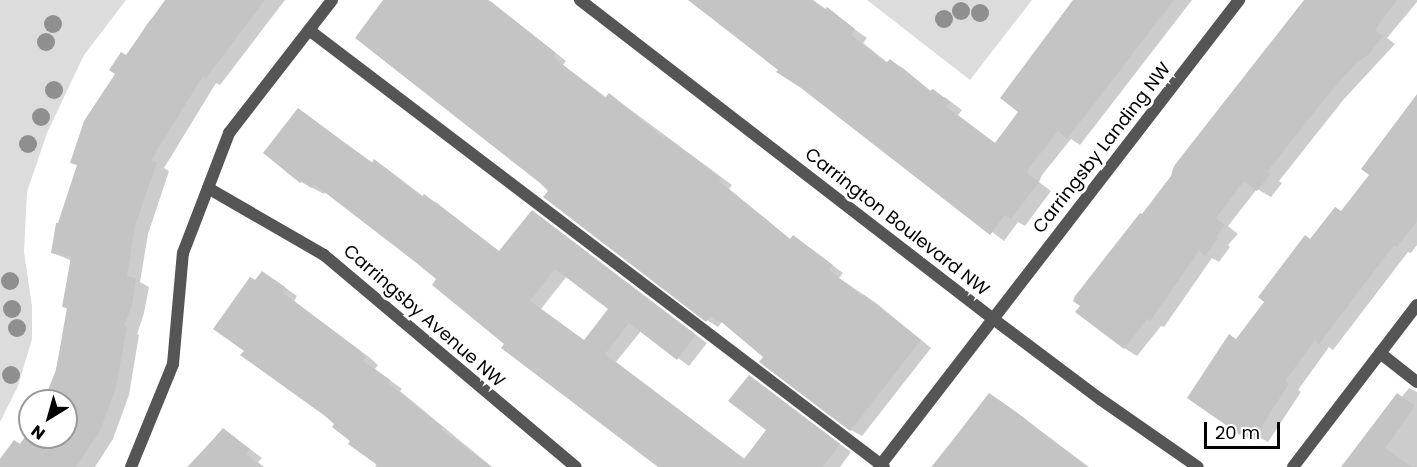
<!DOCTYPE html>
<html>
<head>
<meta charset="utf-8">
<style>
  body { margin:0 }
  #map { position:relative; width:1417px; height:467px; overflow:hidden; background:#fff; font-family:Poppins,sans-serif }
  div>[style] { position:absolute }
  .green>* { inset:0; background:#dcdcdc }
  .shadow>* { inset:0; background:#0003 }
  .building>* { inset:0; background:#c4c4c4 }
  .service>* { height:12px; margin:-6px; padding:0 6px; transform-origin:6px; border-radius:6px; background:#555 }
  .minor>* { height:12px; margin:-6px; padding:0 6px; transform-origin:6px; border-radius:6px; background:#555 }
  .tertiary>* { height:12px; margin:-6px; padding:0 6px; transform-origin:6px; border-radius:6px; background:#555 }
  .trees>* { width:18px; height:18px; margin:-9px; border-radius:50%; background:#8f8f8f }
  span { translate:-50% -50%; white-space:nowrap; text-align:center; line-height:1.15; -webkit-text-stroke:6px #fff; paint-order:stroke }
  .street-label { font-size:18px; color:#000 }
  .north { position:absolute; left:18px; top:389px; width:60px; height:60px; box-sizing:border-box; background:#fff; border:2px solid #999; border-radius:50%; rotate:217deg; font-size:16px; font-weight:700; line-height:24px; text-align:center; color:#000 }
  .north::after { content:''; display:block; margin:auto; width:21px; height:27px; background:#000; clip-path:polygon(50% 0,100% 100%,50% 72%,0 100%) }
  .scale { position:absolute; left:1204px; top:422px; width:76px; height:27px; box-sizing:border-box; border:3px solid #000; border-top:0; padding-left:8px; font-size:18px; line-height:21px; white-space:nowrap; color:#000; -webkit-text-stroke:4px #fff; paint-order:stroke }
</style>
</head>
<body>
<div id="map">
  <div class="green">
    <div style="clip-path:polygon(0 0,126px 0,84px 55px,47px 133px,27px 192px,24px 252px,32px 306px,32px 339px,18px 386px,0 422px)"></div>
    <div style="clip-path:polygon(867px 0,1032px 0,970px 80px)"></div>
  </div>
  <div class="shadow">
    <div style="clip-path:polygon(167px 0,285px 0,220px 85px,216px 83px,164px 168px,169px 171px,148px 234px,140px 282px,149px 287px,144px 313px,137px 334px,139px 335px,129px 395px,113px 439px,95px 467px,0 467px,0 463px,21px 446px,30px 432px,30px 437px,66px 437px,66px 401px,50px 401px,68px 309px,64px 307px,72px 261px,53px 253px,78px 166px,72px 162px,126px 57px,147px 24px)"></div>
    <div style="clip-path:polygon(388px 0,488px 0,493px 3px,566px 61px,563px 65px,607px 98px,609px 95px,620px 102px,732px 185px,729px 189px,765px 218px,791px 240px,793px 237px,804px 244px,843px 273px,839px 278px,876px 303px,931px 348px,862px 436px,851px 430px,761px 361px,765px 356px,722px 322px,718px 327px,707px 320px,545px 197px,550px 191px)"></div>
    <div style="clip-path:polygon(691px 0,813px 0,867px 38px,863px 43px,888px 63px,890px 61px,903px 68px,932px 92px,946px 98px,962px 110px,958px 115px,996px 144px,1020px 112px,1079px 0,1192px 0,1080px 145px,1071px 139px,1042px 175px,1039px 182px,1051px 191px,1025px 226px,1018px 222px,1004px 241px)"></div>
    <div style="clip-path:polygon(1307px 0,1417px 0,1417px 2px,1387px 38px,1395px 44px,1344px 99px,1279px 181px,1282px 183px,1271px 197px,1257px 189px,1228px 226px,1238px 234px,1228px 245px,1230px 247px,1219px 262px,1212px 258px,1164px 327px,1161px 326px,1137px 356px,1124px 348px,1143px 216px)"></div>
    <div style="clip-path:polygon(1417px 96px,1417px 245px,1411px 253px,1408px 252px,1333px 350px,1329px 347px,1298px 390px,1301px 392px,1268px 442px,1257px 436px,1254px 441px,1241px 434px,1237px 340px,1310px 240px,1342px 213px,1371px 175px)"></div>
    <div style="clip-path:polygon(evenodd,299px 110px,373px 163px,375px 161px,386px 168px,424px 197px,437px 203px,500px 252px,533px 212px,707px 343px,689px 366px,641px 331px,616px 362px,746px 460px,768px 430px,749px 377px,851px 452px,840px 467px,661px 467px,506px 344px,438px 279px,325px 192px,324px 194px,301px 182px,265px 153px,299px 110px,567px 276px,610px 309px,585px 341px,541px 309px,567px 276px)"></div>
    <div style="clip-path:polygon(275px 280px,297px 296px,294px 301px,369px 357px,378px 365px,375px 369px,402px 389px,400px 391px,492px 467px,375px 467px,377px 463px,336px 424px,246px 350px,255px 282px)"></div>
    <div style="clip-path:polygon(1409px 388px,1417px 392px,1417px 467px,1344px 467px)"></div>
    <div style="clip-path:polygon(990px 395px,1002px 402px,1089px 467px,931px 467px)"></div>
    <div style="clip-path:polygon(223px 429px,262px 458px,258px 462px,264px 467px,187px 467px)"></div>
  </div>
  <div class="building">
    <div style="clip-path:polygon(165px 0,265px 0,206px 78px,203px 76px,151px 160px,157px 162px,135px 226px,127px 276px,136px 278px,132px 305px,124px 326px,127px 326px,116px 387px,100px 431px,76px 467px,0 467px,0 459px,14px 440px,20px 444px,30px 429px,30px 437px,66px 437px,66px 401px,48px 401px,50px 397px,46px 395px,56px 370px,67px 308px,62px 307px,71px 257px,51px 253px,56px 223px,58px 223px,77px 165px,70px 163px,84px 121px,115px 74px,109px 70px,121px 52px,126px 55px)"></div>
    <div style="clip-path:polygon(383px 0,488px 0,556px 53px,553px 57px,605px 98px,609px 93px,664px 138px,665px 136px,721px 178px,719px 181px,754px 210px,790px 239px,793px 235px,833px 265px,829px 270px,863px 297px,864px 295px,921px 340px,850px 431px,759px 362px,763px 357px,719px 320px,718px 322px,711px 316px,706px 322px,543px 197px,548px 191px,540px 183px,355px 38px)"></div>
    <div style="clip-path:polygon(688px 0,812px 0,825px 10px,827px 7px,855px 29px,851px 35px,886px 63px,890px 59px,930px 91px,933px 89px,950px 102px,946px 107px,995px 143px,1018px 112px,1000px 98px,1073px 0,1174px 0,1067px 139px,1058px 131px,1029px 168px,1027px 173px,1039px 182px,1011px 219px,1005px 215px,990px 235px,801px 88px,776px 72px,778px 70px)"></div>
    <div style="clip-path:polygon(1304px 0,1397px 0,1375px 30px,1383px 36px,1368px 55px,1357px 62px,1331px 91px,1267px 172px,1270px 174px,1257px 191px,1244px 181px,1216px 218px,1225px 225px,1216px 237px,1218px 238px,1205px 256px,1199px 251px,1150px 321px,1147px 319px,1124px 349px,1075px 312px,1080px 306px,1073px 301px,1075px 296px,1140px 213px,1142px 214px,1171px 176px,1174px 166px,1188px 148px)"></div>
    <div style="clip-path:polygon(1417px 94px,1417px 221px,1397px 247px,1394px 245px,1319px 344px,1315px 340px,1285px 381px,1289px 384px,1255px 436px,1244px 429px,1240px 435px,1187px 398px,1229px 334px,1236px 339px,1264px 302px,1258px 297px,1305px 235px,1310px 239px,1335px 207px,1341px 211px,1369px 175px,1361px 169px)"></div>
    <div style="clip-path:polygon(evenodd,298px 108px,372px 163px,374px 159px,422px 197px,424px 194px,499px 251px,532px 210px,696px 335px,677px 360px,629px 323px,605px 354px,744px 459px,766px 430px,728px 401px,749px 375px,840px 444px,823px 467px,658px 467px,501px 348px,504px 344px,432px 285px,436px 279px,414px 261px,314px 184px,311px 188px,302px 181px,300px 183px,263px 153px,298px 108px,555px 269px,608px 309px,584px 340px,530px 301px,555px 269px)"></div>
    <div style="clip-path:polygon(262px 271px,285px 287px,282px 292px,356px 348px,366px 357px,363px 361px,390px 380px,388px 383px,442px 427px,441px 429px,492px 467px,380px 467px,348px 444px,350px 441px,332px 427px,334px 424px,325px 416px,240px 355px,244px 351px,213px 329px,250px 277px,255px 280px)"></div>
    <div style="clip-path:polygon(989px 393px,1019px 414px,1087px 467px,932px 467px)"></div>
    <div style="clip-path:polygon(1397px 393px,1415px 406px,1385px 448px,1412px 467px,1341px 467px)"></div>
    <div style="clip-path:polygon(223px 428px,250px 449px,246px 454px,262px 467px,189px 467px)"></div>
  </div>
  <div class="service">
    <div style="left:309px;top:30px;width:722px;rotate:37.23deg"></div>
    <div style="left:1380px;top:353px;width:47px;rotate:38.1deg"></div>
  </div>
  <div class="minor">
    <div style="left:208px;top:188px;width:134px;rotate:30deg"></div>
    <div style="left:324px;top:255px;width:329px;rotate:40.1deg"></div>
    <div style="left:131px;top:467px;width:111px;rotate:-67.8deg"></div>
    <div style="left:173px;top:364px;width:111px;rotate:-84.9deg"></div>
    <div style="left:183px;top:253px;width:129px;rotate:-69deg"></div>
    <div style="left:229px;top:133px;width:168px;rotate:-52.2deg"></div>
    <div style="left:879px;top:467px;width:590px;rotate:-52.37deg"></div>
    <div style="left:1293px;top:467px;width:204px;rotate:-52.6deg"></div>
  </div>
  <div class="tertiary">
    <div style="left:580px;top:0;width:520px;rotate:37.66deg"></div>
    <div style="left:992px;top:318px;width:135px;rotate:36.9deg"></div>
    <div style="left:1100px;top:399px;width:119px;rotate:34.8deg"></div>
  </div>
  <div class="trees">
    <div style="left:961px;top:11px"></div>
    <div style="left:980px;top:13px"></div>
    <div style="left:944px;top:19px"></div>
    <div style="left:53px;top:24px"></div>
    <div style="left:46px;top:42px"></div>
    <div style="left:54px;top:90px"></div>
    <div style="left:41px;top:117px"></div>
    <div style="left:28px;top:144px"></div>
    <div style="left:10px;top:281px"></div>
    <div style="left:12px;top:309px"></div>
    <div style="left:17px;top:328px"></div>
    <div style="left:11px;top:375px"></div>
  </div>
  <div class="street-label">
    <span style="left:1102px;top:148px;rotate:-52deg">Carringsby Landing NW</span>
    <span style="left:897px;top:222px;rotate:38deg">Carrington Boulevard NW</span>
    <span style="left:424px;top:316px;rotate:41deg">Carringsby Avenue NW</span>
  </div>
  <div class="north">N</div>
  <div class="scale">20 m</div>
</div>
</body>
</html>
